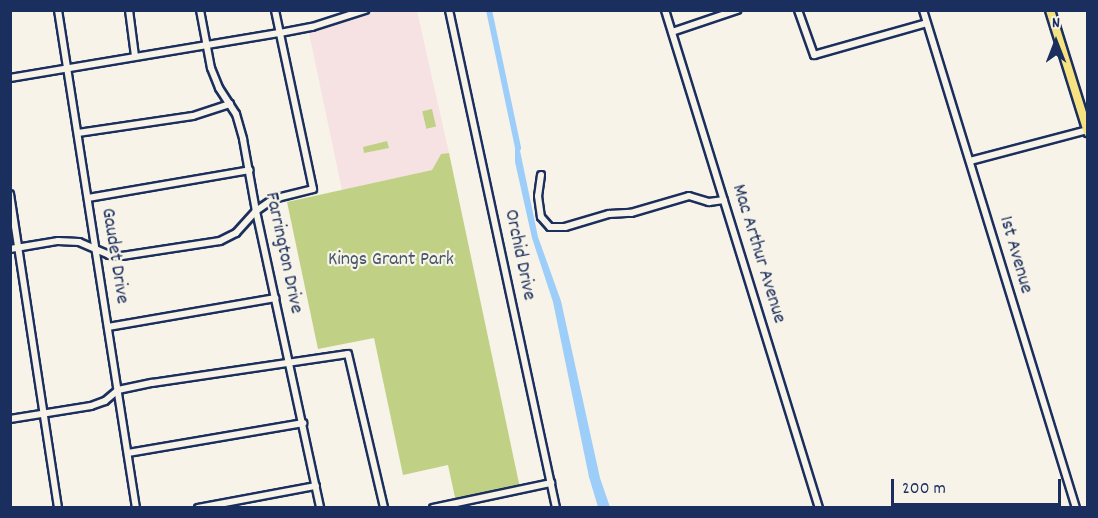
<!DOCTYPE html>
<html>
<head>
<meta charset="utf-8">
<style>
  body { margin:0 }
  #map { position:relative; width:1098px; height:518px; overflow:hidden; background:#f7f3e8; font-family:Dekko,sans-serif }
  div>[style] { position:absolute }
  .built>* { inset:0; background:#f6e2e2 }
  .green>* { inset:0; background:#c0d186; transform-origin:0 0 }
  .water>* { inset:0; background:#9ccef9 }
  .canal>* { height:6px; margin:-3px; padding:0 3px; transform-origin:3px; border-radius:3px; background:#9ccef9 }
  .roads { filter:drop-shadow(2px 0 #1b2f5e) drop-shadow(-2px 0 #1b2f5e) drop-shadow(0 2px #1b2f5e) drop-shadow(0 -2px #1b2f5e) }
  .minor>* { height:6px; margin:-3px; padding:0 3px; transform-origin:3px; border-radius:3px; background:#f7f3e8 }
  .major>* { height:8px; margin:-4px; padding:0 4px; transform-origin:4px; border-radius:4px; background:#f7e281 }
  span { translate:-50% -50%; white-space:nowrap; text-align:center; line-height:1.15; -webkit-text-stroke:4.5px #f7f3e8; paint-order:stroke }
  .street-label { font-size:20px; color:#1b2f5e }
  .park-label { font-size:20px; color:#445868 }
  .frame { position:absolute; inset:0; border:12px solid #1b2f5e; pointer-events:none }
  .north { position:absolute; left:1026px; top:12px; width:60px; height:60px; -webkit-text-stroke:4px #f7f3e8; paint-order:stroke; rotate:0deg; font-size:16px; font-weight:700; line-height:24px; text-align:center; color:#1b2f5e }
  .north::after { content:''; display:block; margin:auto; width:21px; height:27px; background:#1b2f5e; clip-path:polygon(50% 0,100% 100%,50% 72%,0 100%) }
  .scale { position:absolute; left:891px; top:479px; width:170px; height:27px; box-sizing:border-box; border:3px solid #1b2f5e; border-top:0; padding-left:8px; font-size:18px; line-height:21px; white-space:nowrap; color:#1b2f5e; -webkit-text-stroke:4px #f7f3e8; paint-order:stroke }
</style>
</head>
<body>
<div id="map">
  <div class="built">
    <div style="clip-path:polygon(377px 11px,417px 11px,449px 153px,441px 154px,432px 170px,342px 190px,309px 33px)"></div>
  </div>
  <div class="green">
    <div style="left:432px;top:109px;width:18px;height:10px;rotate:77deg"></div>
    <div style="clip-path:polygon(387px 141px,389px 148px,364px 153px,363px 147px)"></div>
    <div style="clip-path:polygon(449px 153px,520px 488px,456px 502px,448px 465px,403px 475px,374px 338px,318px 349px,287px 202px,432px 170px,441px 154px)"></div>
  </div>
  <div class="water">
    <div style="clip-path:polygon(515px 141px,518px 141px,538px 237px,561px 301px,600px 478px,610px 507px,598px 507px,589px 477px,553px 302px,532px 238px,515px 162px)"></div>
  </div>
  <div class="canal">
    <div style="left:489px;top:10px;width:141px;rotate:78.1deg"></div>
  </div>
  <div class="roads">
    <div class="minor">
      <div style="left:58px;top:10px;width:504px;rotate:81.1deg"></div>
      <div style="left:129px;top:10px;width:46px;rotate:82.6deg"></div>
      <div style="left:200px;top:10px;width:59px;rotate:79.3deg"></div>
      <div style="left:211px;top:68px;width:22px;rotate:68deg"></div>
      <div style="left:219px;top:88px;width:31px;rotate:57deg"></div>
      <div style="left:236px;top:114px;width:26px;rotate:74deg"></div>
      <div style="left:243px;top:139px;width:73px;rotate:79.8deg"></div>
      <div style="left:256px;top:211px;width:304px;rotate:77.8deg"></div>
      <div style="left:449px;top:10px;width:509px;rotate:77.87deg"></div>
      <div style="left:665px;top:10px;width:521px;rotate:72.82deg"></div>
      <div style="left:798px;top:10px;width:48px;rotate:70.4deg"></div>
      <div style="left:814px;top:55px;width:117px;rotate:-15.8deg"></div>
      <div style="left:923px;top:10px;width:521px;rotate:72.92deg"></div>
      <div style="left:672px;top:32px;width:69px;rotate:-18.7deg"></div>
      <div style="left:10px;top:78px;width:274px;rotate:-9.5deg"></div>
      <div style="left:280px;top:33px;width:33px;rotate:-11deg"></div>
      <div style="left:312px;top:27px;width:56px;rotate:-17.8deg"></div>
      <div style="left:78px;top:133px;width:116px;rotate:-8.4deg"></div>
      <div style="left:193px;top:116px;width:39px;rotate:-18deg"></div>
      <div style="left:970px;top:161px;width:121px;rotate:-14.8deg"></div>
      <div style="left:541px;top:175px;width:21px;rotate:98deg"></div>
      <div style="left:538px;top:196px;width:21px;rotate:82deg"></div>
      <div style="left:541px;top:217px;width:13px;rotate:48deg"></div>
      <div style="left:550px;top:227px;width:15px"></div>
      <div style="left:565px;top:227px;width:46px;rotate:-16.5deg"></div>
      <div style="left:609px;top:214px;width:22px;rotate:-3deg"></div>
      <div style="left:631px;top:213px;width:60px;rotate:-16.3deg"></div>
      <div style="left:689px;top:196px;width:21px;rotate:17deg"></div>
      <div style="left:709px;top:202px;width:15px;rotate:-8deg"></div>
      <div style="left:10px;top:194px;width:318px;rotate:81.3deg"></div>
      <div style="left:88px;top:198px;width:164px;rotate:-9.8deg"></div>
      <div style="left:10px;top:249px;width:49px;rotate:-9.5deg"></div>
      <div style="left:58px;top:241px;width:21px;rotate:3deg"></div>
      <div style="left:79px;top:242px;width:33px;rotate:23deg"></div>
      <div style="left:109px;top:255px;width:13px;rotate:4deg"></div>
      <div style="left:122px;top:256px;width:99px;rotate:-8.7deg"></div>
      <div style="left:220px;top:241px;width:18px;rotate:-27deg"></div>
      <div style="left:236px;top:233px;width:30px;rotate:-48deg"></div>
      <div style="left:256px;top:211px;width:21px;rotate:-35deg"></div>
      <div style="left:273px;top:199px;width:41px;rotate:-14deg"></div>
      <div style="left:313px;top:189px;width:183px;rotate:-102deg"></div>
      <div style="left:108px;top:327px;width:170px;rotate:-9.8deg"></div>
      <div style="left:10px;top:419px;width:82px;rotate:-9.1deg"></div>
      <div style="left:91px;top:406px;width:15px;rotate:-20deg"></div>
      <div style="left:105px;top:401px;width:17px;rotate:-40deg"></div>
      <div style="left:118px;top:390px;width:35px;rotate:-12deg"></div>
      <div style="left:152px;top:383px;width:198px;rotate:-8.4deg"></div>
      <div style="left:348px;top:354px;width:158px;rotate:76.8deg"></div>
      <div style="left:128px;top:453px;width:178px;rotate:-9.7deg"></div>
      <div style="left:198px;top:508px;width:120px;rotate:-10.6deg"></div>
      <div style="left:433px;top:508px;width:121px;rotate:-12deg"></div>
    </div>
    <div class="major">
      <div style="left:1050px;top:10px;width:128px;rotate:72.7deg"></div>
    </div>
  </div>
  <div class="street-label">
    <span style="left:283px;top:253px;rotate:78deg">Farrington Drive</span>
    <span style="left:758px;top:254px;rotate:73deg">Mac Arthur Avenue</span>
    <span style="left:519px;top:255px;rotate:78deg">Orchid Drive</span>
    <span style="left:1015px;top:255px;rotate:74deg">1st Avenue</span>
    <span style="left:114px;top:256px;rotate:81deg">Gaudet Drive</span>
  </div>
  <div class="park-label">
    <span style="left:391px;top:260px">Kings Grant Park</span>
  </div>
  <div class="frame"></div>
  <div class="north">N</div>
  <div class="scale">200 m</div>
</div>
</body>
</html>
